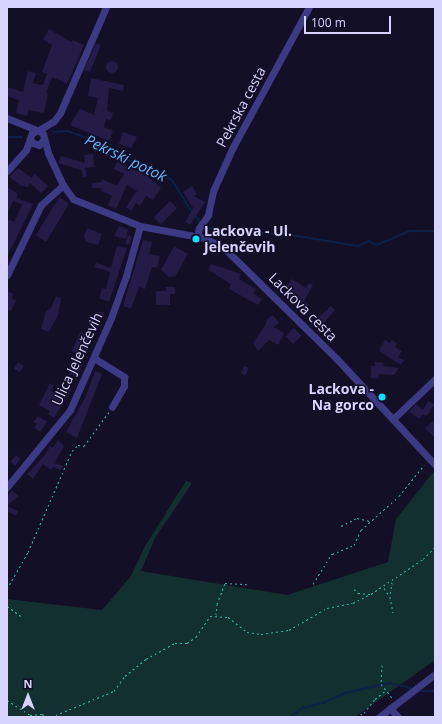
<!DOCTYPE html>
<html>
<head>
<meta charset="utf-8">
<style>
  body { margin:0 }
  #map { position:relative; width:442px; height:724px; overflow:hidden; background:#130f26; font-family:"Open Sans",sans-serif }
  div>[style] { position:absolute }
  .green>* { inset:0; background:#12302f }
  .stream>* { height:1.5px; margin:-0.75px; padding:0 0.75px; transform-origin:0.75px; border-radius:0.75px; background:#0c2248 }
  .building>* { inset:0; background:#241b47; transform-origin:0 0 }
  .round { border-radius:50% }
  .path>* { height:1px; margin-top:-0.5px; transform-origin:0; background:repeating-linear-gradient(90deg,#2fb8b0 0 2px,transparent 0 5px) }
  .minor>* { height:7px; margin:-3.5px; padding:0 3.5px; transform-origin:3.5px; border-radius:3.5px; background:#3d3a85 }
  .dots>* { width:11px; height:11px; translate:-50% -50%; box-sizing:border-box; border:2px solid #130f26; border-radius:50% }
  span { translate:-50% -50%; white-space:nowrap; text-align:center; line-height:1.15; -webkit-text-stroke:3px #130f26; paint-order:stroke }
  .street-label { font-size:14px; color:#d9d4ff }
  .poi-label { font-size:14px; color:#d9d4ff; font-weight:700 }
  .left { translate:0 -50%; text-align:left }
  .right { translate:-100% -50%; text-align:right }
  .water-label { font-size:15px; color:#62b6ff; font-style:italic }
  .frame { position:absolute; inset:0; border:8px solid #d9d4ff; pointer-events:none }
  .north { position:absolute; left:8px; top:676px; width:40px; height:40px; -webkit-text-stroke:3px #130f26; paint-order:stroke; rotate:0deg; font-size:11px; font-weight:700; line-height:16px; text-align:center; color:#d9d4ff }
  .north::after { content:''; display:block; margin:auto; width:14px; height:18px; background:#d9d4ff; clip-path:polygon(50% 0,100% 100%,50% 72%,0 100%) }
  .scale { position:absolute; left:304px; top:16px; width:87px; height:18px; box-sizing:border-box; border:2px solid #d9d4ff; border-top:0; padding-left:5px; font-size:12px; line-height:14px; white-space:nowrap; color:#d9d4ff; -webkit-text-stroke:3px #130f26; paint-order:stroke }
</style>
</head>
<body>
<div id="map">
  <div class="green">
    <div style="clip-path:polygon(435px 470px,435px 660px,355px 717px,7px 717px,7px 599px,102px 610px,131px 576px,144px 548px,186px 481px,192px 483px,155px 538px,141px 571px,287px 595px,388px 562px,396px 519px)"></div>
  </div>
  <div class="stream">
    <div style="left:53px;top:132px;width:15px;rotate:-4deg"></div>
    <div style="left:68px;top:131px;width:20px;rotate:20deg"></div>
    <div style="left:87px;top:138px;width:43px;rotate:29.6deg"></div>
    <div style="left:124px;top:159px;width:36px;rotate:18deg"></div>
    <div style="left:158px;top:170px;width:19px;rotate:36deg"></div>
    <div style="left:173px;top:181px;width:36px;rotate:58deg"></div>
    <div style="left:7px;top:137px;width:15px"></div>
    <div style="left:196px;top:216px;width:7px;rotate:56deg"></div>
    <div style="left:203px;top:225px;width:4px;rotate:45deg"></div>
    <div style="left:206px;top:228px;width:36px;rotate:6deg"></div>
    <div style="left:242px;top:232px;width:49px;rotate:3.5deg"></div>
    <div style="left:291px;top:235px;width:68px;rotate:9.3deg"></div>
    <div style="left:358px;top:246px;width:12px;rotate:-24deg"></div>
    <div style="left:369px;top:241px;width:9px;rotate:27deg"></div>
    <div style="left:377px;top:245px;width:36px;rotate:-23deg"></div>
    <div style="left:410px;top:231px;width:25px"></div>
    <div style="left:423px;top:691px;width:12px"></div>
    <div style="left:290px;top:717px;width:16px;rotate:-35deg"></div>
    <div style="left:303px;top:708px;width:21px;rotate:-14deg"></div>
    <div style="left:323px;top:703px;width:24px;rotate:-24deg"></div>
    <div style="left:345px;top:693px;width:46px;rotate:-12.5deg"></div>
    <div style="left:390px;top:683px;width:21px;rotate:14deg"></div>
  </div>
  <div class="building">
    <div style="clip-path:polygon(49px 29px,71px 42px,73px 40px,84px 45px,67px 84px,52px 77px,46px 93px,48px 93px,44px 113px,29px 110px,27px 116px,16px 113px,19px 100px,7px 96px,7px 87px,23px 92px,28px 71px,36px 73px,33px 83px,43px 85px,47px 74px,42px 72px,52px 45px,43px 40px)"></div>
    <div style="clip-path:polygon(96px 43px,101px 45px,90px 72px,84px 70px)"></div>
    <div class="round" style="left:106px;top:61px;width:12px;height:12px"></div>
    <div style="clip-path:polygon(91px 78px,124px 85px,123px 91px,109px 88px,107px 111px,113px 113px,111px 120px,106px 119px,104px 127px,113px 131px,109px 141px,70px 125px,80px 109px,94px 115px,98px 98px,88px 96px)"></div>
    <div style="clip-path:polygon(123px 132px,137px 137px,131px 148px,119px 144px)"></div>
    <div style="clip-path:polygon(93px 154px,94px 166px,97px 167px,85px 168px,87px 176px,83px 178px,81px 170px,58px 163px,61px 156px,85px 163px,84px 155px)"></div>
    <div style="clip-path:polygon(117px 162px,147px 176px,161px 188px,153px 200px,146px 196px,140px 206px,136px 203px,131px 211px,126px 207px,137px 191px,127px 185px,116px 209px,108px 205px,112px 196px,101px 191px,102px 188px,92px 188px,92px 183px,101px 182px,102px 179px,117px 186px,124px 174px,114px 169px)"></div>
    <div style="clip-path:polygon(18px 168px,32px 178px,34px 173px,48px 186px,41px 193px,30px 183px,28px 187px,21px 186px,9px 177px)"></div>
    <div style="clip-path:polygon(192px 186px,197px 194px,194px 196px,205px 202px,190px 225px,185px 222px,193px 208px,183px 192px)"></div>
    <div style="clip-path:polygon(7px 187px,18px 194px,16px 198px,33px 204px,7px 257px,7px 219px,14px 222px,22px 205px,13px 201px,7px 215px)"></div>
    <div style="left:59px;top:197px;width:12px;height:45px;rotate:31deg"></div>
    <div style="left:170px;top:201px;width:10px;height:23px;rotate:45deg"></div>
    <div style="clip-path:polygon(119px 226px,128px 229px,126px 239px,114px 236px)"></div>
    <div style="clip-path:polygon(87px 228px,102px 234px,98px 245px,86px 242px,84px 236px)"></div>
    <div style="clip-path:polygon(128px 235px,132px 237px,129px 245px,125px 244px)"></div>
    <div style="clip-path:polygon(143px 240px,152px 242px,149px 254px,160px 256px,157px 268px,152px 267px,145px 289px,139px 287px,131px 309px,123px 306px)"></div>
    <div style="clip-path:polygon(117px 246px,127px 248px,109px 302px,99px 298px,102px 288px,106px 289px,110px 272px,94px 267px,96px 263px,111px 268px)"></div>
    <div style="clip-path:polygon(174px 246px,188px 254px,175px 277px,171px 276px,170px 278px,161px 270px)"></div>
    <div style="clip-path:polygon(211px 264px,241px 274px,239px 279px,256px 289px,253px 293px,262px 299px,258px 305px,229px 289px,231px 284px,208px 270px)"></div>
    <div style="clip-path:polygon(292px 279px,306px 288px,309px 283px,313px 285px,304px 301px,309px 305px,302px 312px,286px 298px,291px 290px,286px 287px)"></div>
    <div style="clip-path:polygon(166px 287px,175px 287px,175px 294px,170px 294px,170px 305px,156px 305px,156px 291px,166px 291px)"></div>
    <div style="clip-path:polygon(7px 291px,13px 294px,12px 298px,16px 301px,11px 311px,7px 309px)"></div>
    <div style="clip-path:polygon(56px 296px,61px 298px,58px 315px,49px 332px,41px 329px,46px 311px,51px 308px)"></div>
    <div style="clip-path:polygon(331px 306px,335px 310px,318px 330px,311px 324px)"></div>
    <div style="clip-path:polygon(96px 312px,105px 312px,98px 328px,87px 323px)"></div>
    <div style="clip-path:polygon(273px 315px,279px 323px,273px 327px,284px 333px,278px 345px,269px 340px,258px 351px,253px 343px,265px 326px,267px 319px)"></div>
    <div style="left:294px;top:328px;width:11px;height:12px;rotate:45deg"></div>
    <div style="clip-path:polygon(80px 332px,91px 337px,89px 341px,91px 342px,85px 356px,72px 351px)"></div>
    <div style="clip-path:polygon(385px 340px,390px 343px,392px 340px,397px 343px,395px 347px,402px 351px,398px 357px,404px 360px,401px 365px,379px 351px)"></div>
    <div style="clip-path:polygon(18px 362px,24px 366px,20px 372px,14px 369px)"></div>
    <div style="clip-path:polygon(77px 362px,82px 365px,77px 377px,69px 374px,73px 365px)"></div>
    <div style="clip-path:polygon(375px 362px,384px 363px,383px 366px,399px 368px,394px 375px,379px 374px,378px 379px,371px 378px,371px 366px,375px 366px)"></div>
    <div style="left:244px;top:366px;width:5px;height:8px;rotate:22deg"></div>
    <div style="clip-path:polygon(95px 371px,102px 374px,77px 438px,66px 432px,85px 398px)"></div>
    <div style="clip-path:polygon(50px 383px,54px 386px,51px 391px,60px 395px,64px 388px,71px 391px,54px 418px,48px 414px,50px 411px,39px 405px)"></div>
    <div style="clip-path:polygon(428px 401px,434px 404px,427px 416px,423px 414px,419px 419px,409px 412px,416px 404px,423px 410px)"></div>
    <div style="clip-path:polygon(38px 416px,47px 422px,40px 432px,34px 428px,37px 424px,33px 422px)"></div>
    <div style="clip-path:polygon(433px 421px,435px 424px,435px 438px,425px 428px)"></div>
    <div style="clip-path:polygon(58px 440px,64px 446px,55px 463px,63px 466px,61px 470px,53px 467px,51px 470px,43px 464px,33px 479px,27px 474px,45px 455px,50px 446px,53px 448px)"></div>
    <div style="left:16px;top:455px;width:6px;height:9px;rotate:39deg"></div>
    <div style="clip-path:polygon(12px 490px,18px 496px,7px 506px,18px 511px,16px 516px,7px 511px,7px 497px)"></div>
  </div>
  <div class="path">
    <div style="left:341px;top:526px;width:18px;rotate:-27deg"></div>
    <div style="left:357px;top:518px;width:13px;rotate:13deg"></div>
    <div style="left:392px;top:582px;width:15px;rotate:98deg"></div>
    <div style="left:390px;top:597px;width:16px;rotate:79deg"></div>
    <div style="left:313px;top:584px;width:36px;rotate:-58deg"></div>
    <div style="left:332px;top:554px;width:24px;rotate:-22deg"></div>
    <div style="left:354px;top:545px;width:17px;rotate:-65deg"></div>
    <div style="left:361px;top:530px;width:51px;rotate:-41.8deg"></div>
    <div style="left:399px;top:496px;width:40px;rotate:-51deg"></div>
    <div style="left:384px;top:588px;width:11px;rotate:56deg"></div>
    <div style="left:7px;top:589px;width:43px;rotate:-60.4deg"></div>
    <div style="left:28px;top:552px;width:110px;rotate:-66.5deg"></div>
    <div style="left:72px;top:451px;width:8px;rotate:-45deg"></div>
    <div style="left:78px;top:445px;width:6px;rotate:9deg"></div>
    <div style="left:84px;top:446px;width:42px;rotate:-53.7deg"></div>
    <div style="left:354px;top:589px;width:6px;rotate:45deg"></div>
    <div style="left:358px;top:593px;width:13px;rotate:4deg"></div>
    <div style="left:371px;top:594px;width:63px;rotate:-33.9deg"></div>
    <div style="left:423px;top:559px;width:17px;rotate:-45deg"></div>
    <div style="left:7px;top:606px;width:17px;rotate:36deg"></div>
    <div style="left:216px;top:615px;width:11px;rotate:-85deg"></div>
    <div style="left:217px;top:604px;width:22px;rotate:-69deg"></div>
    <div style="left:225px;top:583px;width:22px;rotate:3deg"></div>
    <div style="left:382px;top:665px;width:19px;rotate:93deg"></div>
    <div style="left:381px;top:684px;width:19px;rotate:51deg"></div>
    <div style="left:7px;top:700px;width:27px;rotate:33deg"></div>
    <div style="left:30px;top:715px;width:12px;rotate:-5deg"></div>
    <div style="left:42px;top:714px;width:8px;rotate:23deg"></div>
    <div style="left:51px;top:717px;width:68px;rotate:-22.4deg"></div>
    <div style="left:114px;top:691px;width:19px;rotate:-54deg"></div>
    <div style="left:125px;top:676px;width:27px;rotate:-39deg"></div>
    <div style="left:146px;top:659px;width:33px;rotate:-29deg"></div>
    <div style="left:175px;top:643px;width:12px"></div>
    <div style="left:187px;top:643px;width:11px;rotate:-34deg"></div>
    <div style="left:196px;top:637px;width:25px;rotate:-56deg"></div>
    <div style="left:210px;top:616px;width:18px;rotate:3deg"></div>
    <div style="left:228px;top:617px;width:24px;rotate:38deg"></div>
    <div style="left:247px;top:632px;width:14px;rotate:8deg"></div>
    <div style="left:261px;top:634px;width:28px;rotate:-8deg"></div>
    <div style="left:289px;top:630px;width:44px;rotate:-30.1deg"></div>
    <div style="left:327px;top:608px;width:26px;rotate:-11deg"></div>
    <div style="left:353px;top:603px;width:20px;rotate:-27deg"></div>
    <div style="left:356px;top:717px;width:9px;rotate:-27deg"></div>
    <div style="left:364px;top:713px;width:18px;rotate:-52deg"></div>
    <div style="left:375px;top:699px;width:13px;rotate:-39deg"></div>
  </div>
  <div class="minor">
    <div style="left:7px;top:118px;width:32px;rotate:22deg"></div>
    <div style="left:39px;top:130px;width:17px;rotate:-31deg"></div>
    <div style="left:54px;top:121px;width:10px;rotate:-53deg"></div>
    <div style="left:60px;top:113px;width:116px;rotate:-66.5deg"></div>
    <div style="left:30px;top:139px;width:5px;rotate:53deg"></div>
    <div style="left:33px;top:143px;width:6px;rotate:18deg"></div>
    <div style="left:39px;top:145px;width:8px;rotate:-50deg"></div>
    <div style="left:7px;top:171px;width:28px;rotate:-48deg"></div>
    <div style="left:26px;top:150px;width:18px;rotate:-71deg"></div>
    <div style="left:32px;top:133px;width:8px;rotate:-23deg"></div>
    <div style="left:39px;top:130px;width:6px;rotate:45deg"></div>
    <div style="left:43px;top:134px;width:20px;rotate:75deg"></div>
    <div style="left:48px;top:153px;width:35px;rotate:65deg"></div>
    <div style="left:63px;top:185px;width:17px;rotate:54deg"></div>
    <div style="left:73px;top:199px;width:72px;rotate:21.9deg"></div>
    <div style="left:140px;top:226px;width:66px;rotate:10.5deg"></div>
    <div style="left:205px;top:238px;width:21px;rotate:28deg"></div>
    <div style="left:224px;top:248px;width:158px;rotate:44.5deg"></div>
    <div style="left:337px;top:359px;width:144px;rotate:47.2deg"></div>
    <div style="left:197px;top:236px;width:8px;rotate:-76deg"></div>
    <div style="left:199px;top:228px;width:16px;rotate:-55deg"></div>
    <div style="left:208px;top:215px;width:25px;rotate:-78deg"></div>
    <div style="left:213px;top:191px;width:48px;rotate:-65.6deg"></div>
    <div style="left:233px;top:147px;width:159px;rotate:-61.5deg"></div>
    <div style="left:7px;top:275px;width:78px;rotate:-64.1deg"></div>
    <div style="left:41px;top:205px;width:30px;rotate:-42deg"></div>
    <div style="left:94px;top:358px;width:36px;rotate:32deg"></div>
    <div style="left:124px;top:377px;width:9px;rotate:90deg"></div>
    <div style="left:124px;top:386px;width:24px;rotate:120deg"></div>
    <div style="left:394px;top:418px;width:57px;rotate:-43.6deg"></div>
    <div style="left:7px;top:487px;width:99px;rotate:-50.7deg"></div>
    <div style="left:70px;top:410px;width:101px;rotate:-66deg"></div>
    <div style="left:111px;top:318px;width:45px;rotate:-70.3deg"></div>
    <div style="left:126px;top:276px;width:52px;rotate:-74.4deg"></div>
    <div style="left:390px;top:708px;width:12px;rotate:48deg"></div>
    <div style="left:379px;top:717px;width:71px;rotate:-37.5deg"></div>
  </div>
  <div class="dots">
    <div style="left:196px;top:239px;background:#00e5ff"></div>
    <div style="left:382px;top:397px;background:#00e5ff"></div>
  </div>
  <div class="street-label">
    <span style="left:241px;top:107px;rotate:-62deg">Pekrska cesta</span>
    <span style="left:303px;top:307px;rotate:45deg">Lackova cesta</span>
    <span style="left:77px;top:359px;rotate:-65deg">Ulica Jelenčevih</span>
  </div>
  <div class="poi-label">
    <span class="left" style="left:204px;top:239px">Lackova - Ul.<br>Jelenčevih</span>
    <span class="right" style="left:374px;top:397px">Lackova -<br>Na gorco</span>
  </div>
  <div class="water-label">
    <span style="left:126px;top:158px;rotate:26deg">Pekrski potok</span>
  </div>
  <div class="frame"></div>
  <div class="north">N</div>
  <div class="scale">100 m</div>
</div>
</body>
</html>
